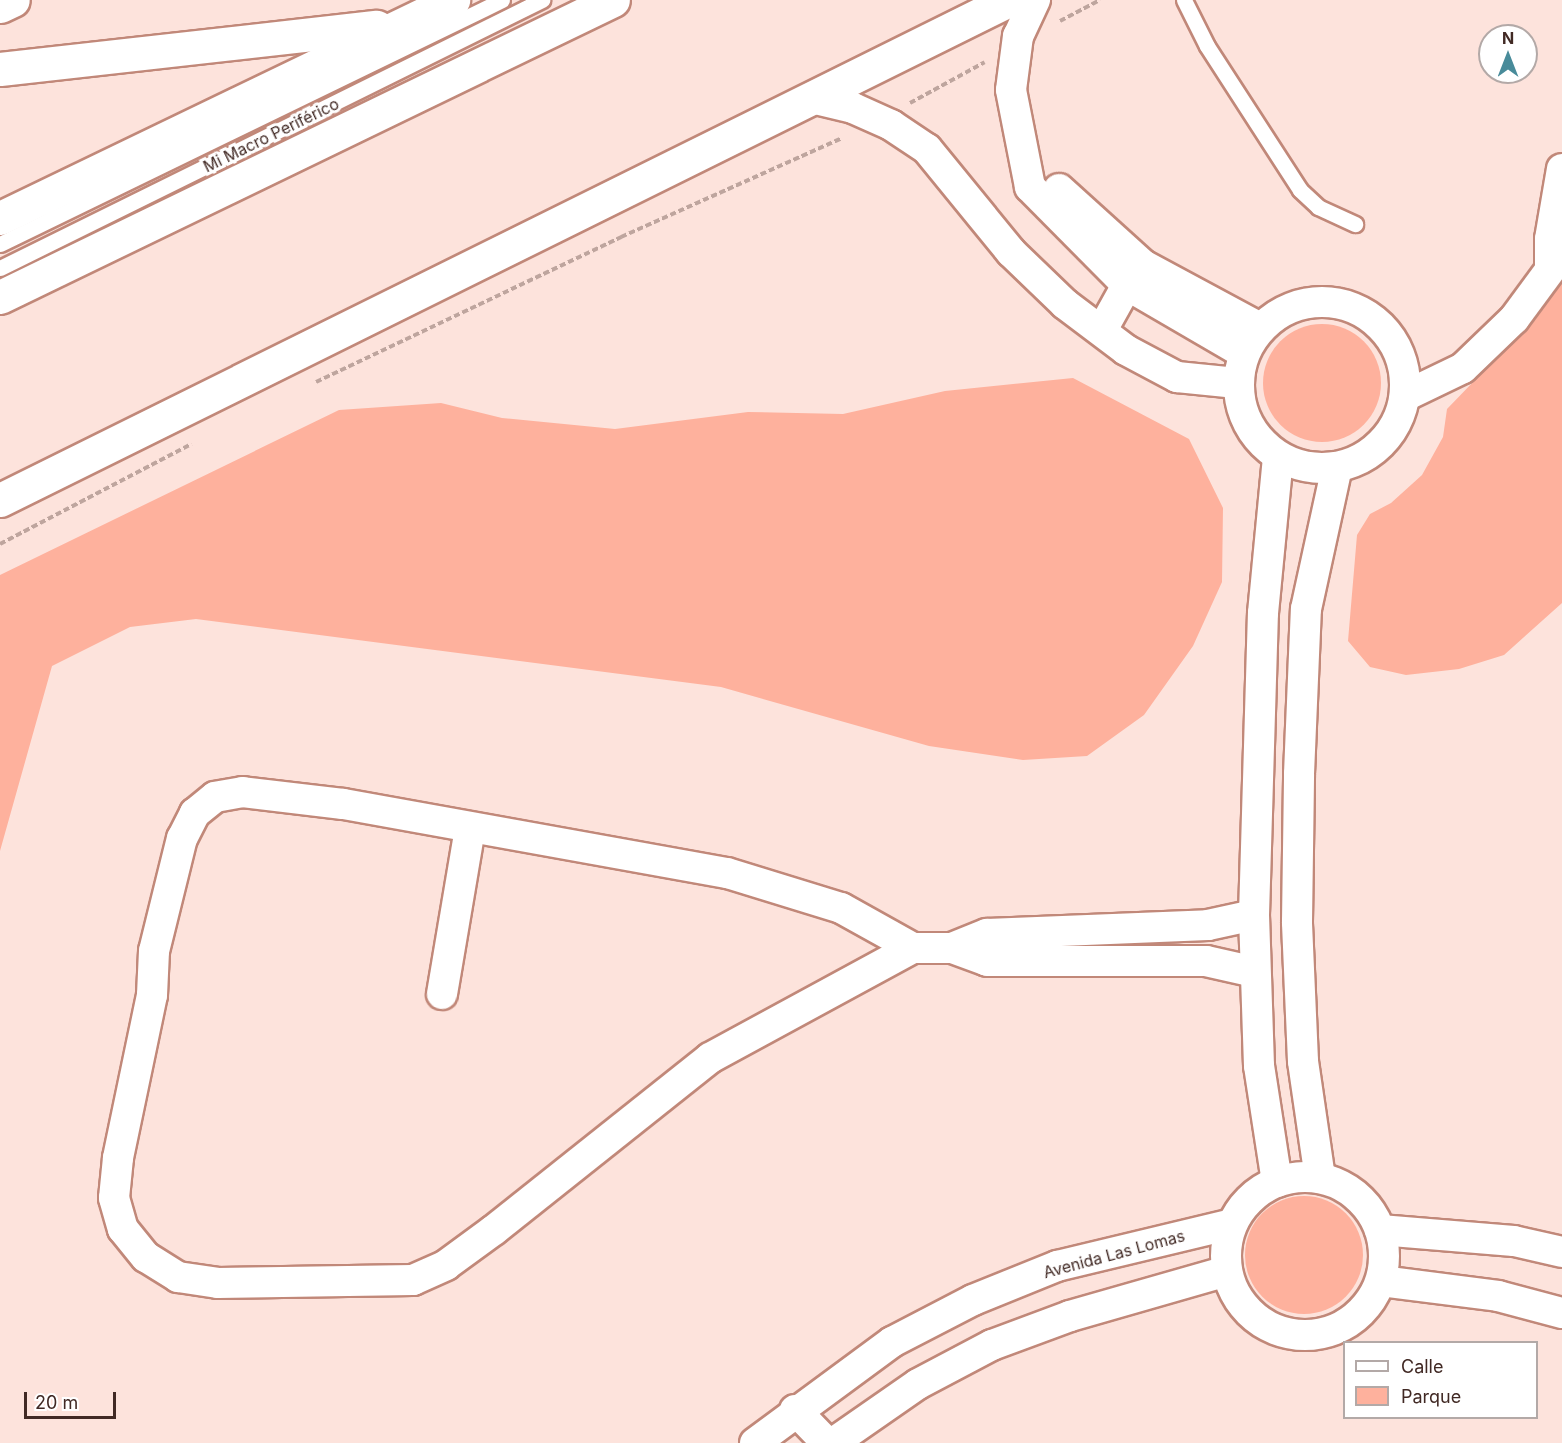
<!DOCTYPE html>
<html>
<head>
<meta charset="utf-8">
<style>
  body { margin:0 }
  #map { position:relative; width:1562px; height:1443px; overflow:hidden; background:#fde3dc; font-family:Inter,sans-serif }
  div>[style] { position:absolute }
  .green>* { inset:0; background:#feb19d }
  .round { border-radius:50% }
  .path>* { height:4px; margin-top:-2px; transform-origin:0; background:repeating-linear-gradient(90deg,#bea59e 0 6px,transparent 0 9px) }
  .roads { filter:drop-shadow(2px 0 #c18879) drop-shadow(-2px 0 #c18879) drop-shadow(0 2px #c18879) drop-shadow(0 -2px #c18879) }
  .service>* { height:15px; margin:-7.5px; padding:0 7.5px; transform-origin:7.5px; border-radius:7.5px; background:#fff }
  .minor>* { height:30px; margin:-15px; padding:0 15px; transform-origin:15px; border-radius:15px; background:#fff }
  .minor>.ring { margin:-15px; padding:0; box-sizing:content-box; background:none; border:30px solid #fff; border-radius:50% }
  .secondary>* { height:33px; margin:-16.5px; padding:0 16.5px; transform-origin:16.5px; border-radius:16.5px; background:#fff }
  .motorway>* { height:33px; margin:-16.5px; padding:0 16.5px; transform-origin:16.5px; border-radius:16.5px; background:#fff }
  span { translate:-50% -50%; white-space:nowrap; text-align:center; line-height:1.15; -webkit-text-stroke:6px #fff; paint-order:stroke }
  .street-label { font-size:16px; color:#412924 }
  .legend { position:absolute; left:1343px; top:1341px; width:195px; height:78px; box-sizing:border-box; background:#fff; border:2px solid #b3a9a7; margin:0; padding:8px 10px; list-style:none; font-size:18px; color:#412924 }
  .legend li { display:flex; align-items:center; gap:12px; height:30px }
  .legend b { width:30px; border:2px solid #b3a9a7 }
  .north { position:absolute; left:1478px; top:24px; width:60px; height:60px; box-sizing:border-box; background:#fff; border:2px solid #b3a9a7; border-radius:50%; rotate:0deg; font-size:16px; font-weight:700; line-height:24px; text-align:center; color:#412924 }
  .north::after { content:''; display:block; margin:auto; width:21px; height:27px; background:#488b9a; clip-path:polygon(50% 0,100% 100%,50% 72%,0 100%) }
  .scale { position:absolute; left:24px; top:1392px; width:92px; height:27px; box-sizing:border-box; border:3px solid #412924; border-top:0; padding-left:8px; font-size:18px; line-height:21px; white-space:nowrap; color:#412924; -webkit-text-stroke:4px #fff; paint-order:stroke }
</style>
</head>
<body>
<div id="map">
  <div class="green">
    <div style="clip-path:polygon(1562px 280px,1562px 603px,1504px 655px,1459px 669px,1406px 675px,1370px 667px,1348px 641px,1357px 535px,1370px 514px,1391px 503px,1422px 475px,1443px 437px,1447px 409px,1536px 317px)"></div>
    <div class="round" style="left:1263px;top:324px;width:118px;height:118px"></div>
    <div style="clip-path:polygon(1073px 378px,1189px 439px,1223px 508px,1222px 582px,1193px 646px,1144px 715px,1087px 756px,1023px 760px,929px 746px,721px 687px,196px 619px,130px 627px,52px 666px,0 851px,0 575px,339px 410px,441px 403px,502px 418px,615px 429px,748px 412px,843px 414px,945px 391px)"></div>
    <div class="round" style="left:1245px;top:1196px;width:118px;height:118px"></div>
  </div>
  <div class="path">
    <div style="left:1060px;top:21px;width:45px;rotate:-27.7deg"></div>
    <div style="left:910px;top:103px;width:85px;rotate:-28.7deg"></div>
    <div style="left:316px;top:382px;width:338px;rotate:-25.4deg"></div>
    <div style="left:621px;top:237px;width:242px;rotate:-24.1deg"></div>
    <div style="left:0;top:544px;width:216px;rotate:-27.6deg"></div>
  </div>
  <div class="roads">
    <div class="service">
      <div style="left:1184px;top:0;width:51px;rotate:63.4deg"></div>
      <div style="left:1207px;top:46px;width:171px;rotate:57.1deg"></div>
      <div style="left:1300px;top:190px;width:25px;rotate:43deg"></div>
      <div style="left:1318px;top:207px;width:41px;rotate:24.7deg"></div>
      <div style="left:0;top:244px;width:558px;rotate:-25.92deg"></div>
      <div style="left:0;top:268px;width:605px;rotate:-26.31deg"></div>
    </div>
    <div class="minor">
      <div style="left:1035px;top:0;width:40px;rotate:115deg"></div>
      <div style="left:1018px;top:36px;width:54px;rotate:97.4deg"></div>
      <div style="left:1011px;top:90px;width:99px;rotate:78.9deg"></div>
      <div style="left:1030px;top:187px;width:138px;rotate:45.3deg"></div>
      <div style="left:1127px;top:285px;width:135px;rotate:30.2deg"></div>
      <div style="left:811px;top:98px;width:43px;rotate:13.4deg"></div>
      <div style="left:853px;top:108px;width:42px;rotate:24.1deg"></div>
      <div style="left:891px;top:125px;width:43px;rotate:33.7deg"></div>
      <div style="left:927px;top:149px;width:133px;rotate:50.8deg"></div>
      <div style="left:1011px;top:252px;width:75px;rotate:43.9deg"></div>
      <div style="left:1065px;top:304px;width:76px;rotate:37deg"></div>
      <div style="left:1126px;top:350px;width:58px;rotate:27.9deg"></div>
      <div style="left:1177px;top:377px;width:60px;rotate:5.7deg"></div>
      <div style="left:1059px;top:189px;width:113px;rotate:42.1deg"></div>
      <div style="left:1143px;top:265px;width:133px;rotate:28.3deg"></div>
      <div style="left:1550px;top:269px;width:30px;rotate:-90deg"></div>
      <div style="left:1550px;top:239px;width:71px;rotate:-80.3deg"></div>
      <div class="ring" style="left:1239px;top:302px;width:136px;height:136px"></div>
      <div style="left:1102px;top:330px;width:51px;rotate:-60.9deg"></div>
      <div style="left:1405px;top:396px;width:64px;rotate:-25.8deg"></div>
      <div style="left:1463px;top:368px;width:71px;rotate:-43.9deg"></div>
      <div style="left:1514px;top:319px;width:81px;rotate:-53.6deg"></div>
      <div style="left:913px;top:948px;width:82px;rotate:-150.9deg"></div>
      <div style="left:841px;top:908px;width:119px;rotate:-162.9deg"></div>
      <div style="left:727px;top:873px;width:390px;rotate:-169.8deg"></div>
      <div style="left:343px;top:804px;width:101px;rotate:-173.2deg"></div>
      <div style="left:243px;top:792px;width:28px;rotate:170deg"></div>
      <div style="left:215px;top:797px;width:26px;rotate:141deg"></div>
      <div style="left:195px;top:813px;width:28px;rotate:117deg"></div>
      <div style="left:182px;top:838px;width:116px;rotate:103.9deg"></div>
      <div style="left:154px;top:951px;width:44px;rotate:92.6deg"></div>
      <div style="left:152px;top:995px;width:167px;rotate:101.8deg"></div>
      <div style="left:118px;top:1158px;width:40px;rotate:95.7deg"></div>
      <div style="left:114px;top:1198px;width:32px;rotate:74deg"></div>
      <div style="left:123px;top:1229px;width:36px;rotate:51deg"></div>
      <div style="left:146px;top:1257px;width:38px;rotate:32deg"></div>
      <div style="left:178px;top:1277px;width:40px;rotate:8.5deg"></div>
      <div style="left:218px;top:1283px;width:195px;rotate:-0.9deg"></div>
      <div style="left:413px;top:1280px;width:36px;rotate:-24deg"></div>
      <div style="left:446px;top:1265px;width:59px;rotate:-36.1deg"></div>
      <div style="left:494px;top:1230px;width:276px;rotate:-38.5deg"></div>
      <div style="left:710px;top:1058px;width:231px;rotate:-28.5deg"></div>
      <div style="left:913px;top:948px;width:39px"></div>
      <div style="left:952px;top:948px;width:37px;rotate:20deg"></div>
      <div style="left:987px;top:961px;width:219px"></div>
      <div style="left:1206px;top:961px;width:50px;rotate:12.7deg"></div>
      <div style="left:952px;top:948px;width:38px;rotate:-22deg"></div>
      <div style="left:987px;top:934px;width:221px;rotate:-2.3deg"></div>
      <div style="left:1208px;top:925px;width:47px;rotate:-12.3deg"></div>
      <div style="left:442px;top:994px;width:168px;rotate:-80.4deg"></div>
      <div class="ring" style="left:1226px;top:1177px;width:128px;height:128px"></div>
      <div style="left:1320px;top:1178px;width:118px;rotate:-98.3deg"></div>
      <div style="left:1303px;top:1061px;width:139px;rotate:-92.5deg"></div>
      <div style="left:1297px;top:922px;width:148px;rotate:-89.2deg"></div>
      <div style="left:1299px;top:774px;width:165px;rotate:-87.6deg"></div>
      <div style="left:1306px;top:609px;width:145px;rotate:-77.7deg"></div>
      <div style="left:1277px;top:1182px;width:117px;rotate:-98.8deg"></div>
      <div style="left:1259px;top:1066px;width:151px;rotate:-91.9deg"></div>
      <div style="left:1254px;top:915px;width:302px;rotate:-88.3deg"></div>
      <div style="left:1263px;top:613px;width:157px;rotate:-84.5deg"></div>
      <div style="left:1380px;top:1230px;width:134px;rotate:4.7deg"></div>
      <div style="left:1514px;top:1241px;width:49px;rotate:12.9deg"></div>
      <div style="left:1381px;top:1281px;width:118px;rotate:7.3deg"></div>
      <div style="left:1498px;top:1296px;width:66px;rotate:14.9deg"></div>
      <div style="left:795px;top:1410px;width:46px;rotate:45.9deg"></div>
      <div style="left:755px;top:1443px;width:170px;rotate:-36.4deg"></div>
      <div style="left:892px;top:1342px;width:91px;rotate:-27.4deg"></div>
      <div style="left:973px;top:1300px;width:91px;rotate:-22deg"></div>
      <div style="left:1057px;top:1266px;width:180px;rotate:-13.5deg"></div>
      <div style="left:833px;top:1443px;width:103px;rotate:-34.8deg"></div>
      <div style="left:918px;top:1384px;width:84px;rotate:-27.8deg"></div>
      <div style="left:992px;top:1345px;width:83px;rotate:-20.4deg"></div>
      <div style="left:1070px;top:1316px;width:163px;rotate:-16deg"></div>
    </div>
    <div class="secondary">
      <div style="left:0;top:6px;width:14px;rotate:-25deg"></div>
      <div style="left:0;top:500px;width:1126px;rotate:-26.36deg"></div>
    </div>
    <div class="motorway">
      <div style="left:0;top:69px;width:379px;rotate:-6.4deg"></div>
      <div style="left:0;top:218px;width:503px;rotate:-25.7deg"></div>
      <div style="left:0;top:297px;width:681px;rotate:-25.85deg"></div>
    </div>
  </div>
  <div class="street-label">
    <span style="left:271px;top:135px;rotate:-26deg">Mi Macro Periférico</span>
    <span style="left:1114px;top:1254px;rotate:-15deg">Avenida Las Lomas</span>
  </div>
  <ul class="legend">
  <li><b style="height:8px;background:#fff"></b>Calle</li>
  <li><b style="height:16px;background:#feb19d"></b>Parque</li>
  </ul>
  <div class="north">N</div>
  <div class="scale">20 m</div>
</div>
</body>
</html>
